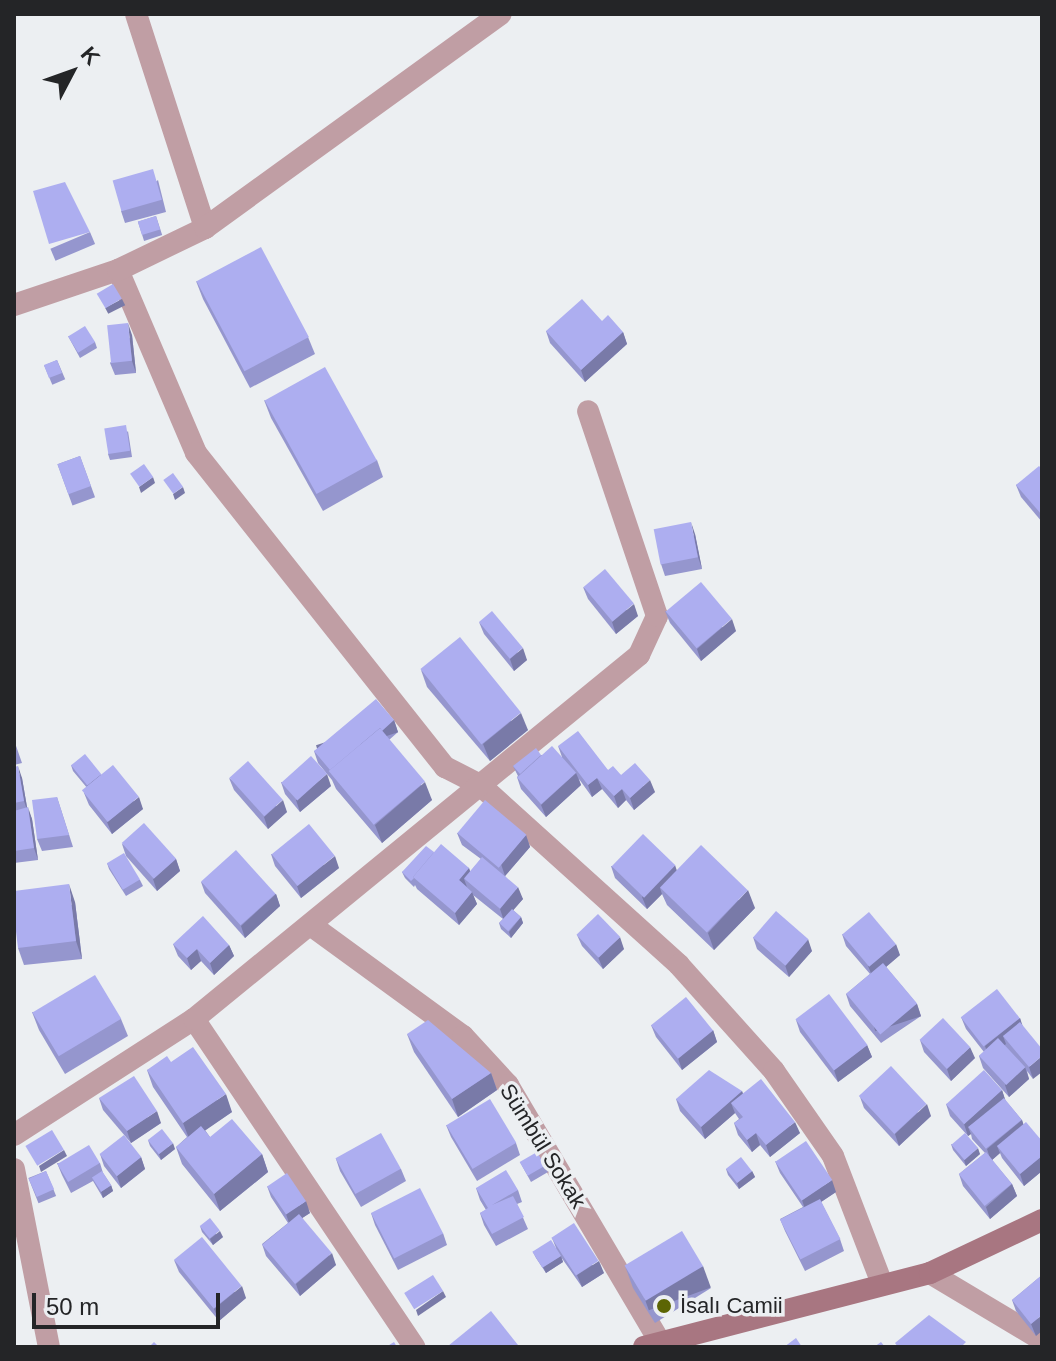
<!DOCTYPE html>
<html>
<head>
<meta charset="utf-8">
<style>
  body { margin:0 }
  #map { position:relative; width:1056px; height:1361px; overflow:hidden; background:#eceff2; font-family:Helvetica,sans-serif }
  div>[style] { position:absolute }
  .minor>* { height:22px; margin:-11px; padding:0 11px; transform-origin:11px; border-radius:11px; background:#c09ea4 }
  .tertiary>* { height:22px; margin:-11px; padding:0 11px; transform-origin:11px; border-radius:11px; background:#c09ea4 }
  .secondary>* { height:22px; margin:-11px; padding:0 11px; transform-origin:11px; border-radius:11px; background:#a87681 }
  .wall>* { inset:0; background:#9596ce; transform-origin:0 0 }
  .shaded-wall>* { inset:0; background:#797aa8; transform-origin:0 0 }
  .building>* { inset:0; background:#adaef0; transform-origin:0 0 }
  .dots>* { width:22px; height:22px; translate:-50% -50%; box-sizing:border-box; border:4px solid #eceff2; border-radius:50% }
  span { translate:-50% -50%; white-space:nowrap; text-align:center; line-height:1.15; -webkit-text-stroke:7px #eceff2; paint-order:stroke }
  .street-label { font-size:22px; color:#242527 }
  .poi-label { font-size:22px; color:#242527 }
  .left { translate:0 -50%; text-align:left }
  .frame { position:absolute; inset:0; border:16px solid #242527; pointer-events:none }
  .north { position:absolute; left:32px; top:32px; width:80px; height:80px; -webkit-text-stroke:6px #eceff2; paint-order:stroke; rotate:49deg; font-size:22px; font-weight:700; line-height:32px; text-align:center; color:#242527 }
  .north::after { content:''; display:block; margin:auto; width:28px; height:36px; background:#242527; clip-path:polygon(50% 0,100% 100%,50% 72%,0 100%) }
  .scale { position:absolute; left:32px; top:1293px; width:188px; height:36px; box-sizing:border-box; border:4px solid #242527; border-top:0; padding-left:10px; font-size:24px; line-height:28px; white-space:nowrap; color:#242527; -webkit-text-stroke:6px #eceff2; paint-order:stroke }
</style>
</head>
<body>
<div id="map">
  <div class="minor">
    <div style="left:136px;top:14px;width:225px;rotate:72.1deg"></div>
    <div style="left:118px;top:270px;width:199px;rotate:66.9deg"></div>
    <div style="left:196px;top:453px;width:401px;rotate:51.6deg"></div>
    <div style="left:445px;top:767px;width:39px;rotate:27deg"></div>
    <div style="left:480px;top:785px;width:268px;rotate:42.1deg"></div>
    <div style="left:679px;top:965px;width:142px;rotate:48.1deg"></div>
    <div style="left:774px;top:1071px;width:103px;rotate:55.2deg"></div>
    <div style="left:833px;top:1156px;width:134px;rotate:69deg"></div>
    <div style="left:14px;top:305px;width:110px;rotate:-18.6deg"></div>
    <div style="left:118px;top:270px;width:97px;rotate:-25.8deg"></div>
    <div style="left:205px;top:228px;width:365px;rotate:-35.9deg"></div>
    <div style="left:312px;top:926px;width:187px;rotate:36.1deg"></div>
    <div style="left:463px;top:1036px;width:67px;rotate:47.4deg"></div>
    <div style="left:508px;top:1085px;width:296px;rotate:59.4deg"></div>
    <div style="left:194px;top:1019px;width:395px;rotate:56.1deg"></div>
    <div style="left:14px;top:1135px;width:214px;rotate:-32.8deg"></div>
    <div style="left:194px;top:1019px;width:575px;rotate:-39.28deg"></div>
    <div style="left:639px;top:655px;width:43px;rotate:-65.2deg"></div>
    <div style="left:657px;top:616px;width:216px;rotate:-108.6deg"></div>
    <div style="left:930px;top:1273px;width:131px;rotate:30.9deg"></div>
  </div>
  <div class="tertiary">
    <div style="left:14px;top:1169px;width:181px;rotate:78.9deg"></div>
  </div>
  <div class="secondary">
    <div style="left:644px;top:1347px;width:295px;rotate:-14.5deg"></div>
    <div style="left:930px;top:1273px;width:124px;rotate:-25.3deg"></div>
  </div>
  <div class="wall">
    <div style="clip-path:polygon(158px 180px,166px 212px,125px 223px,121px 211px)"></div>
    <div style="left:156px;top:216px;width:20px;height:19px;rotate:72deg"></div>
    <div style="left:90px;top:232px;width:13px;height:43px;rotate:67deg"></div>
    <div style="clip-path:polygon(196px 281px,308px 337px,315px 354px,250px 388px,203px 299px)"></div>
    <div style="clip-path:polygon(546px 331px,623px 332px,627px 344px,585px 382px,550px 343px)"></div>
    <div style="clip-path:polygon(132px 335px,136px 373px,115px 375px,110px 363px)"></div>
    <div style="clip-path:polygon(68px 336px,95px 342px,97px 348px,80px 358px)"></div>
    <div style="left:57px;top:360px;width:21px;height:14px;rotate:67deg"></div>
    <div style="clip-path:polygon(264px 400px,377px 460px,383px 477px,323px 511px,271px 418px)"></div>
    <div style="clip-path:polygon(128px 431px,132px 457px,110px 460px,108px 454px)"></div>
    <div style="left:80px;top:456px;width:44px;height:24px;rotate:70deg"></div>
    <div style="clip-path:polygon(1042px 469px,1042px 522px,1021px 497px,1016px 485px)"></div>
    <div style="clip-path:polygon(695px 534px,702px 569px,665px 576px,661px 564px)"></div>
    <div style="clip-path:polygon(583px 587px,638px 616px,616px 634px,588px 599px)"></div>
    <div style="clip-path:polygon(665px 611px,736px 631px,701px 661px,670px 623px)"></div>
    <div style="clip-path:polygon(479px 622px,527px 660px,514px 671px,484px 634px)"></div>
    <div style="clip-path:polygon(421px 670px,528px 730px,490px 761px,427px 687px)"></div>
    <div style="clip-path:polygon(394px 720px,398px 732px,389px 740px,432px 800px,382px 843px,336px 789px,332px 780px,318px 763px,314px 751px)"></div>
    <div style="clip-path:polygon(14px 740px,22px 763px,14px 765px)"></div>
    <div style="clip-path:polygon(558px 746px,608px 770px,621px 775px,655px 792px,634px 810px,626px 800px,618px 808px,602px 789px,592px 797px,579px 779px,581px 785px,546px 817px,521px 789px,517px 777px,518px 776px,513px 766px,541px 755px,562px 757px)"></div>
    <div style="clip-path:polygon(71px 765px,102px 776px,143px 809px,112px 834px,89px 805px,84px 793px,88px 789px,73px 771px)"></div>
    <div style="clip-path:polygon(14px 767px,22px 778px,27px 807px,32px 819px,38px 860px,14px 863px)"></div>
    <div style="clip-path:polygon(229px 778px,287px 812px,268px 829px,234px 790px)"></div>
    <div style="clip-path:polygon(281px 782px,331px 786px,300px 812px,285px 794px)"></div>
    <div style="clip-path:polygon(57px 797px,73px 847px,42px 851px,37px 839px)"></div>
    <div style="clip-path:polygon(457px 833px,526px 835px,530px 847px,505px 876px,523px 899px,513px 910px,521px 917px,523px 923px,511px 938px,501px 929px,499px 923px,503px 919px,473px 895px,477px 904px,459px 925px,417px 889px,415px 885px,414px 887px,405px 878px,402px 872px,434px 852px,469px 868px,470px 872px,481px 859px,462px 845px)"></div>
    <div style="clip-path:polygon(122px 844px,176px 859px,180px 871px,157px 891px,126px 856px)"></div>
    <div style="clip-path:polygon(271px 854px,339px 868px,301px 898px,275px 866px)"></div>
    <div style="clip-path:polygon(107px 863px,140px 880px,143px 886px,126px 896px,109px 869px)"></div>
    <div style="clip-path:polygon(611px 866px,677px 871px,755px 908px,714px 950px,667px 905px,662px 894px,647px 909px,615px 878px)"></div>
    <div style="clip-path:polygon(201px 882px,276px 894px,280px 906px,245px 938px,205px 893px)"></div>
    <div style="clip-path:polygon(75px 902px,82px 959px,24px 965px,18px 948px)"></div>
    <div style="clip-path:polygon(842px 934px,900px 955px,886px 967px,917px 1004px,921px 1016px,881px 1043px,850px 1006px,846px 994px,870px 974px,846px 946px)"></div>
    <div style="clip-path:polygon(577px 935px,624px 949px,603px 969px,582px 946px)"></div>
    <div style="clip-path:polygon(753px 937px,812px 951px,789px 977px,757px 949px)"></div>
    <div style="clip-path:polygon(173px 944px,229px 945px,234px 956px,214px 975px,201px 961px,191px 970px,178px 956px)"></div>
    <div style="clip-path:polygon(32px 1012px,121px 1019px,128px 1036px,65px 1074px,39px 1030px)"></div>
    <div style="clip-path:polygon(961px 1017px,1020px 1018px,1033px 1079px,1027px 1071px,1029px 1079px,1009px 1097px,983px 1068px,979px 1056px,984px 1052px,966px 1029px)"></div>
    <div style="clip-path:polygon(796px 1020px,867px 1045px,872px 1057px,838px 1082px,800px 1032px)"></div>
    <div style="clip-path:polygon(651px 1025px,713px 1030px,717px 1042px,682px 1070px,656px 1037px)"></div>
    <div style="clip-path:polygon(407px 1034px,491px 1073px,497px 1090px,458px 1117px,414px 1052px)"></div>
    <div style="clip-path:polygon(920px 1040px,975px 1058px,951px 1081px,924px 1052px)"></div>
    <div style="clip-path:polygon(171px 1062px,232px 1112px,205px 1130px,210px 1137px,262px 1154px,268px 1172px,220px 1211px,182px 1164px,176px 1147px,187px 1137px,153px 1087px,147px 1070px)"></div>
    <div style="clip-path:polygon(1002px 1090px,1005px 1100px,1022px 1120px,1023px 1124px,1042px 1141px,1042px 1171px,1024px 1186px,1002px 1158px,1000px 1153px,992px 1160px,1012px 1184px,1017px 1196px,990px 1219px,963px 1186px,959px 1174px,985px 1153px,972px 1139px,971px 1134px,968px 1136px,950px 1116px,946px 1104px)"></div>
    <div style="clip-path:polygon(742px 1091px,743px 1094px,800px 1133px,770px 1157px,760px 1145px,752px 1152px,738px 1135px,734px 1123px,739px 1119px,735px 1113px,705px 1139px,680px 1111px,676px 1099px)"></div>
    <div style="clip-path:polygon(860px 1097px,931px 1116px,899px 1146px,864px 1108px)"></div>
    <div style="clip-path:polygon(99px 1098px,161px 1123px,131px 1143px,103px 1110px)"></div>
    <div style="clip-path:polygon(446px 1125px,516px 1143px,520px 1155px,477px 1181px,451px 1137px)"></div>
    <div style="clip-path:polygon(148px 1140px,175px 1149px,161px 1160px,150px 1146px)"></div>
    <div style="clip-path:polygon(951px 1144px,980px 1154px,966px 1166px,953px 1150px)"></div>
    <div style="clip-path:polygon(100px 1154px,141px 1157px,145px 1169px,121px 1188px,104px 1166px)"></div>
    <div style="clip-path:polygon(336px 1159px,401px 1169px,406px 1181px,361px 1207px,340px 1171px)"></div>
    <div style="clip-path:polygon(775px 1161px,836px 1192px,821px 1202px,840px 1239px,844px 1251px,805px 1271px,785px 1231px,780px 1219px,803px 1207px,780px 1173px)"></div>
    <div style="clip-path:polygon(520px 1162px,545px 1166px,548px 1172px,531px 1182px)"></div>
    <div style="clip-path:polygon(57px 1163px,100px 1163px,103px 1173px,111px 1185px,113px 1191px,103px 1198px,93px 1181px,71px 1193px,62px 1175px)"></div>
    <div style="clip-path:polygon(726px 1169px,752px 1171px,755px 1177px,739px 1189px,728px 1175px)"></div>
    <div style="left:46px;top:1171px;width:27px;height:19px;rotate:68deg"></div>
    <div style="clip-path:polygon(267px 1186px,310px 1213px,302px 1218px,336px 1265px,300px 1296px,266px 1256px,262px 1244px,288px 1223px,271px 1197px)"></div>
    <div style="clip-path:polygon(476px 1188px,518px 1190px,522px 1202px,517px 1204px,528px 1229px,496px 1246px,484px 1225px,480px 1213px,486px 1210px,480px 1200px)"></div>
    <div style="clip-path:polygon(371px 1213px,443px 1233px,447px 1245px,398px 1270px,375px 1225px)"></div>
    <div style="clip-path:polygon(200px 1226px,223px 1237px,213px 1245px,202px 1232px)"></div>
    <div style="clip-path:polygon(552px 1238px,604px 1273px,582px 1287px,561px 1257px,563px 1262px,546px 1273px,536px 1258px,533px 1252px,556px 1248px)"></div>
    <div style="clip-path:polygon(174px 1260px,246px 1298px,219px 1321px,179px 1272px)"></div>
    <div style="clip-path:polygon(625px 1266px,711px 1288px,655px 1323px,633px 1288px)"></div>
    <div style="clip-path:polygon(1042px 1275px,1036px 1336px,1016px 1311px,1012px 1300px)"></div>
  </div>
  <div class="shaded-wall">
    <div style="left:122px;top:299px;width:7px;height:19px;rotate:63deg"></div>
    <div style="clip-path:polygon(128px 323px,132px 335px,136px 373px,132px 361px)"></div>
    <div style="clip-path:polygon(623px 332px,627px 344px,585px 382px,581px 370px)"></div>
    <div style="clip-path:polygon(153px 477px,155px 483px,141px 493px,139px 487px)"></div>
    <div style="clip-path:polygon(183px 487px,185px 493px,175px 500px,173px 494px)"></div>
    <div style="clip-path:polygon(691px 522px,695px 534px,702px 569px,698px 557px)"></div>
    <div style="clip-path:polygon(634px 604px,638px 616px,616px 634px,612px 622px)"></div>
    <div style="clip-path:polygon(732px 619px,736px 631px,701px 661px,697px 649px)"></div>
    <div style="clip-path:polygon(523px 648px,527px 660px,514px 671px,510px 659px)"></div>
    <div style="clip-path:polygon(521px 713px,528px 730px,490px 761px,483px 744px)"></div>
    <div style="left:394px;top:720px;width:13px;height:82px;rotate:72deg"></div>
    <div style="clip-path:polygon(18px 766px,22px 778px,28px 813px,24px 801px)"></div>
    <div style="clip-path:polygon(576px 773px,581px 785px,546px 817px,541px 805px)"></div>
    <div style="clip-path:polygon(101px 774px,103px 780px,89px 791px,87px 785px)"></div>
    <div style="clip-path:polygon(327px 774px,331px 786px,300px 812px,296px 800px)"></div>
    <div style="clip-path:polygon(597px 778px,602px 789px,592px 797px,588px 785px)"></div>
    <div style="clip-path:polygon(650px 780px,655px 792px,634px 810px,630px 798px)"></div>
    <div style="clip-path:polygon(425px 782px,432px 800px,382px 843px,375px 825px)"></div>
    <div style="clip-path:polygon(622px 789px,626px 800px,618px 808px,614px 796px)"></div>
    <div style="clip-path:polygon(139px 797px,143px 809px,112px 834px,107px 822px)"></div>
    <div style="clip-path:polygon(283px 800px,287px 812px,268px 829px,264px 817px)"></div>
    <div style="clip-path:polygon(28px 807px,32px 819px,38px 860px,34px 848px)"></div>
    <div style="clip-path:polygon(526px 835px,530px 847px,505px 876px,501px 864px)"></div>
    <div style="clip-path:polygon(335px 856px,339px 868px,301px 898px,297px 886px)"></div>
    <div style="clip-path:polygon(176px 859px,180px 871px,157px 891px,153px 879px)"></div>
    <div style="clip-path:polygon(675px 865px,679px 877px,660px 888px,662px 894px,647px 909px,642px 897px)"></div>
    <div style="clip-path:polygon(469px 868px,473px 880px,464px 879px,467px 887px,459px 880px)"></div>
    <div style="clip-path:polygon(69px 884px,75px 902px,82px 959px,76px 941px)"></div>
    <div style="clip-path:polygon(518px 887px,523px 899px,504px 921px,500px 909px)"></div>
    <div style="clip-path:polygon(748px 890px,755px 908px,714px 950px,708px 933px)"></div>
    <div style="clip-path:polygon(472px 892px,477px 904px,459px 925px,455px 913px)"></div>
    <div style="clip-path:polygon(276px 894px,280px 906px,245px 938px,241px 926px)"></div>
    <div style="clip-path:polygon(521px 917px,523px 923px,511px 938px,509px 932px)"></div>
    <div style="clip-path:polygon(620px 937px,624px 949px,603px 969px,598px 957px)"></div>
    <div style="clip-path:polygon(808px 939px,812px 951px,789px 977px,785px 965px)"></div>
    <div style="clip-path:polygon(896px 944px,900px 955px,873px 978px,868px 966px)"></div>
    <div style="clip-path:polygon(229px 945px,234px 956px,214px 975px,210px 963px)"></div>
    <div style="clip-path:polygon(197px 949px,201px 961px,191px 970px,187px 958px)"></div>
    <div style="left:917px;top:1004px;width:13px;height:48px;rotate:72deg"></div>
    <div style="clip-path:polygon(1020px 1018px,1024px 1030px,1003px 1036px,1006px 1044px,989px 1058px,985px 1046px)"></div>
    <div style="clip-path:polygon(713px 1030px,717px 1042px,682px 1070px,678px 1058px)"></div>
    <div style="clip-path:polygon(867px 1045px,872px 1057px,838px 1082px,834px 1070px)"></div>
    <div style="clip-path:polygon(970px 1047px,975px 1058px,951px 1081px,947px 1069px)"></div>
    <div style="clip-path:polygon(1042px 1056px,1042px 1072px,1033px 1079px,1029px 1067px)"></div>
    <div style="clip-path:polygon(1025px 1067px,1029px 1079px,1009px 1097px,1005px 1085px)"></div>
    <div style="clip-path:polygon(491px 1073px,497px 1090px,458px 1117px,452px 1099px)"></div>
    <div style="clip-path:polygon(1002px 1090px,1006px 1102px,968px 1127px,971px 1134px,968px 1136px,964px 1124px)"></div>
    <div style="clip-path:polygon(742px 1091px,746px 1103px,731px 1103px,735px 1113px,705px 1139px,701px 1127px)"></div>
    <div style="clip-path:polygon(226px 1094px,232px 1112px,190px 1141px,183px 1123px)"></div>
    <div style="clip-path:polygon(927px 1104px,931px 1116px,899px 1146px,895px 1134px)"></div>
    <div style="clip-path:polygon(157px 1111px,161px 1123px,131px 1143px,127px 1131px)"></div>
    <div style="clip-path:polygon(1022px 1120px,1026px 1132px,997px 1146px,1000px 1153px,991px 1161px,987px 1149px)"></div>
    <div style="clip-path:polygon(795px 1122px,800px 1133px,770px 1157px,766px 1145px)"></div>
    <div style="clip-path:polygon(756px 1133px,760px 1145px,752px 1152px,747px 1140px)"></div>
    <div style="clip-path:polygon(173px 1143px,175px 1149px,161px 1160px,159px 1154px)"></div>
    <div style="clip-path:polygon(978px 1148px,980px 1154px,966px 1166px,964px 1160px)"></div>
    <div style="clip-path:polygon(64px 1150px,67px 1156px,41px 1172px,39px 1166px)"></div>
    <div style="clip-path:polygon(262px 1154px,268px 1172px,220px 1211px,214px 1194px)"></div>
    <div style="clip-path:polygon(1042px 1156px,1042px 1171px,1024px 1186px,1020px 1174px)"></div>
    <div style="clip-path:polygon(141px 1157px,145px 1169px,121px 1188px,117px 1176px)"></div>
    <div style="clip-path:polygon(752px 1171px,755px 1177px,739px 1189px,737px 1183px)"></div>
    <div style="clip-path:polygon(832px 1180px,836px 1192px,806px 1212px,802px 1200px)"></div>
    <div style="clip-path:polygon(1012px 1184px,1017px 1196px,990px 1219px,986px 1207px)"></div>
    <div style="clip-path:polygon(111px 1185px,113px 1191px,103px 1198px,101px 1192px)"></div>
    <div style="clip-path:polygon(306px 1201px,310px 1213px,290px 1226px,286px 1214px)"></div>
    <div style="clip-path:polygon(220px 1231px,223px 1237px,213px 1245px,210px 1239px)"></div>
    <div style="clip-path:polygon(332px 1253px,336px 1265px,300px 1296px,296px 1284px)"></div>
    <div style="clip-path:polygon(561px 1256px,563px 1262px,546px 1273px,543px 1267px)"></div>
    <div style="clip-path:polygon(599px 1261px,604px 1273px,582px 1287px,577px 1275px)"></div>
    <div style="left:703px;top:1266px;width:23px;height:66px;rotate:70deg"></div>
    <div style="clip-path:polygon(242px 1286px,246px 1298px,219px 1321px,214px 1309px)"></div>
    <div style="clip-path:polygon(443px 1291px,446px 1297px,418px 1316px,416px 1310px)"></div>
    <div style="clip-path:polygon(1042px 1315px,1042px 1331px,1036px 1336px,1031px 1324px)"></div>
  </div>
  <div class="building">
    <div style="left:153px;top:169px;width:32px;height:42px;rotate:74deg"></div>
    <div style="clip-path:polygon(65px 182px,90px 232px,49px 244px,33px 191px)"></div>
    <div style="left:156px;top:216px;width:14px;height:19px;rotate:73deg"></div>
    <div style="left:261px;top:247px;width:102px;height:73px;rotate:62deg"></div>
    <div style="left:113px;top:284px;width:17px;height:19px;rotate:59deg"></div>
    <div style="clip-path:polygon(582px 299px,602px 321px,608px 315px,623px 332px,581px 370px,546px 331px)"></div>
    <div style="left:128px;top:323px;width:38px;height:21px;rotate:84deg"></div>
    <div style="left:85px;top:326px;width:19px;height:20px;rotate:58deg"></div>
    <div style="left:57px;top:360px;width:14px;height:14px;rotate:69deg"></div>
    <div style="left:325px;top:367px;width:107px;height:69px;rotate:61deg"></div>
    <div style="left:126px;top:425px;width:26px;height:22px;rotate:81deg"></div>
    <div style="left:80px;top:456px;width:32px;height:24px;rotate:70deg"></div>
    <div style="left:144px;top:464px;width:16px;height:17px;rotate:55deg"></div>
    <div style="clip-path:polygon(1039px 466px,1042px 469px,1042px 515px,1016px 485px)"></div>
    <div style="left:173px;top:473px;width:17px;height:12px;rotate:54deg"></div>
    <div style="left:691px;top:522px;width:36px;height:38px;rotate:79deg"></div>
    <div style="left:605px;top:569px;width:45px;height:28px;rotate:50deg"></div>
    <div style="left:701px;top:582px;width:48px;height:46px;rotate:50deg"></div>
    <div style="left:492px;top:611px;width:48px;height:17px;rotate:50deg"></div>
    <div style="left:460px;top:637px;width:97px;height:51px;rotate:51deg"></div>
    <div style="clip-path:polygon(376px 699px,394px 720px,382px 731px,380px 728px,330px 770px,314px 751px)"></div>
    <div style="left:380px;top:728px;width:70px;height:67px;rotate:50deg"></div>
    <div style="clip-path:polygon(578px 731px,608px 770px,613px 766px,621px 775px,635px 763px,650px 780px,630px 798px,622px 789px,614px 796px,597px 778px,588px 785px,558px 746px)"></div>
    <div style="left:552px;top:746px;width:36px;height:47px;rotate:48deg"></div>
    <div style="clip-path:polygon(536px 748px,541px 755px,520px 774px,513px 766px)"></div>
    <div style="left:85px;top:754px;width:26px;height:18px;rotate:51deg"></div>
    <div style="left:311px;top:756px;width:24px;height:40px;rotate:48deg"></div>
    <div style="left:248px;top:761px;width:52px;height:25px;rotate:48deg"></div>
    <div style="left:113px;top:765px;width:41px;height:40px;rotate:51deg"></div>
    <div style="clip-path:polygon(18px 766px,24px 801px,14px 803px,14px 767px)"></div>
    <div style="clip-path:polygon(57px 797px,69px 835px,37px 839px,32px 800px)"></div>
    <div style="left:485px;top:800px;width:54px;height:43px;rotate:40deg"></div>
    <div style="clip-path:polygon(28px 807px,34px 848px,14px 851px,14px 811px)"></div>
    <div style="left:144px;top:823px;width:48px;height:30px;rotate:48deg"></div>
    <div style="left:309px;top:824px;width:41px;height:48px;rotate:51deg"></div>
    <div style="left:643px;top:834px;width:45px;height:45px;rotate:44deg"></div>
    <div style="clip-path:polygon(441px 844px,469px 868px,459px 880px,472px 892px,455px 913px,413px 877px)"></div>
    <div style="left:701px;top:845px;width:65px;height:59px;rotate:44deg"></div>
    <div style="clip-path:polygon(426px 846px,434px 852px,413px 877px,414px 878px,411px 881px,402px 872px)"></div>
    <div style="left:236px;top:850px;width:59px;height:47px;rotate:48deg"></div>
    <div style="left:124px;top:853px;width:31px;height:20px;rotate:59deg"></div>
    <div style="left:482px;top:857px;width:47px;height:28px;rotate:40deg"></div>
    <div style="clip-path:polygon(69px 884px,76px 941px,18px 948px,14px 915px,14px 891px)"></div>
    <div style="left:512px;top:909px;width:12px;height:19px;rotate:42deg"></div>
    <div style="left:776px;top:911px;width:43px;height:35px;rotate:41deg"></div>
    <div style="left:869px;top:912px;width:42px;height:35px;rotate:50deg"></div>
    <div style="left:598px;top:914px;width:32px;height:30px;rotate:46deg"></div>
    <div style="clip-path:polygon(203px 916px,229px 945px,210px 963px,197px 949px,187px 958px,173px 944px)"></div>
    <div style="left:883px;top:963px;width:53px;height:48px;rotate:50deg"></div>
    <div style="left:95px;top:975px;width:51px;height:73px;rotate:59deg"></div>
    <div style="left:997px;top:989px;width:37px;height:46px;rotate:52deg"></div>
    <div style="left:829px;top:994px;width:64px;height:42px;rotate:53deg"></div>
    <div style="left:686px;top:997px;width:43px;height:45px;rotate:51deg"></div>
    <div style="left:943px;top:1018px;width:40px;height:32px;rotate:47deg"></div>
    <div style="clip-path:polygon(428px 1020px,491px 1073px,452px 1099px,407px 1034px)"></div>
    <div style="clip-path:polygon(1020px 1022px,1042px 1049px,1042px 1056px,1029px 1067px,1003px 1036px)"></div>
    <div style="left:998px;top:1038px;width:40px;height:26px;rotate:47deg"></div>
    <div style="clip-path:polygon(193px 1047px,226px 1094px,183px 1123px,147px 1070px,167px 1056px,171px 1062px)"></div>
    <div style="left:891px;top:1066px;width:52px;height:44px;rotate:47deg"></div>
    <div style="clip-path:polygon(709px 1070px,742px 1091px,701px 1127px,676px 1099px)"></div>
    <div style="left:984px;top:1070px;width:27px;height:51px;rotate:48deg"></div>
    <div style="clip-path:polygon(134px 1076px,157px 1111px,127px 1131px,99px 1098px)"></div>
    <div style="clip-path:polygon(761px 1079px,795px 1122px,766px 1145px,756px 1133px,747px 1140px,734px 1123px,743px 1117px,731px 1103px)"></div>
    <div style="left:1004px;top:1098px;width:28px;height:46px;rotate:51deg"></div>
    <div style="left:490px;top:1099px;width:51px;height:51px;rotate:59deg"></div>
    <div style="clip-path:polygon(232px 1119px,262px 1154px,214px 1194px,176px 1147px,201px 1126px,210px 1137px)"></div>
    <div style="clip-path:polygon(1026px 1122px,1042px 1141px,1042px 1156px,1020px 1174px,997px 1146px)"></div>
    <div style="left:162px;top:1129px;width:18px;height:18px;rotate:52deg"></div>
    <div style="left:52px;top:1130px;width:23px;height:31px;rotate:59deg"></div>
    <div style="left:381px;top:1133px;width:41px;height:52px;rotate:61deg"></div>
    <div style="left:965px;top:1133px;width:20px;height:18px;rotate:49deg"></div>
    <div style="left:124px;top:1135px;width:28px;height:31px;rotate:52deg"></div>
    <div style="left:806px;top:1141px;width:47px;height:37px;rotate:56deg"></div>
    <div style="left:89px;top:1145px;width:21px;height:37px;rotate:59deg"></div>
    <div style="left:537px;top:1152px;width:16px;height:20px;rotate:60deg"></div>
    <div style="left:986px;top:1152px;width:41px;height:35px;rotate:51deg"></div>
    <div style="left:741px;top:1157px;width:18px;height:19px;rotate:52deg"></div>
    <div style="clip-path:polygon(506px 1170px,518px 1190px,492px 1205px,513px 1196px,524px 1217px,492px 1234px,480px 1213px,488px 1208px,476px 1188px)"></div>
    <div style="left:46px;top:1171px;width:20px;height:19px;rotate:66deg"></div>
    <div style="left:102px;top:1171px;width:17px;height:12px;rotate:57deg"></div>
    <div style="left:287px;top:1173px;width:34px;height:24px;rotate:56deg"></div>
    <div style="left:420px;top:1188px;width:51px;height:55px;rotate:63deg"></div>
    <div style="left:820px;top:1199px;width:45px;height:45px;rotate:63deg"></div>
    <div style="left:299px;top:1214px;width:51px;height:48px;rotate:50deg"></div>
    <div style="left:210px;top:1218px;width:16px;height:13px;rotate:52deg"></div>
    <div style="left:574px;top:1223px;width:45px;height:27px;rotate:57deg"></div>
    <div style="left:682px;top:1231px;width:41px;height:67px;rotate:59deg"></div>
    <div style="left:202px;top:1237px;width:63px;height:36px;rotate:51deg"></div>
    <div style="left:551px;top:1240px;width:19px;height:22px;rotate:58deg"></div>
    <div style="left:433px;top:1275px;width:19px;height:34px;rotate:58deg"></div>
    <div style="clip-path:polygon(1042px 1275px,1042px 1315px,1031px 1324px,1012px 1300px)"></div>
    <div style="clip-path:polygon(491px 1311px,518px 1345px,516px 1347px,449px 1347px,448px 1346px)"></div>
    <div style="clip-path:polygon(929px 1315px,966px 1342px,961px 1347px,898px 1347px,895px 1343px)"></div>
    <div style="clip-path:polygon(796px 1338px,802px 1347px,784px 1347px)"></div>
    <div style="clip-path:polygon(154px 1342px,159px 1347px,149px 1347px)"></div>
    <div style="clip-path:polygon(394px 1342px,397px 1347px,386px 1347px)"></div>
    <div style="clip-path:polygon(881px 1342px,885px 1347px,874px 1347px)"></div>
  </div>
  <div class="dots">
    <div style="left:664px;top:1306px;background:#5c6504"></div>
  </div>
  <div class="street-label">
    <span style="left:543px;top:1146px;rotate:58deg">Sümbül Sokak</span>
  </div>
  <div class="poi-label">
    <span class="left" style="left:680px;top:1306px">İsalı Camii</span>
  </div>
  <div class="frame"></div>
  <div class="north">K</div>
  <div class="scale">50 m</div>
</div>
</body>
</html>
